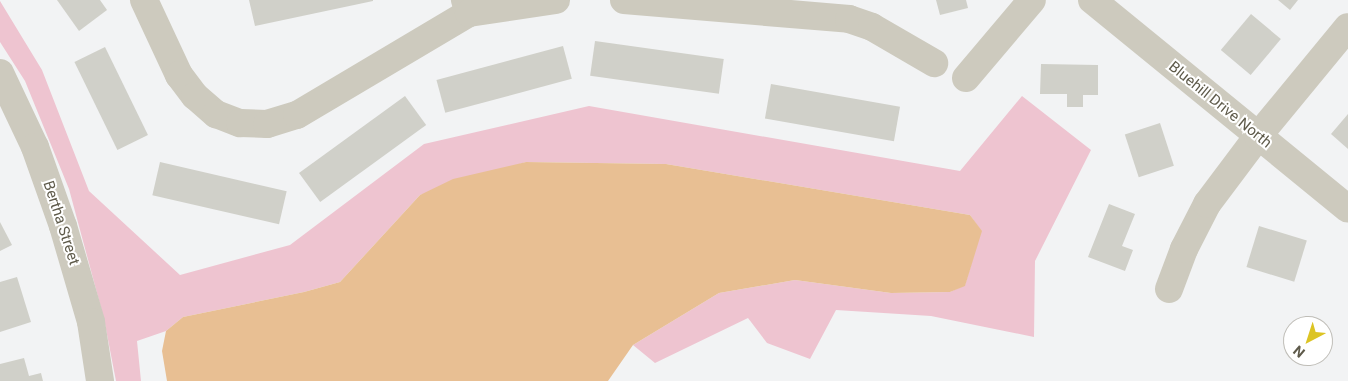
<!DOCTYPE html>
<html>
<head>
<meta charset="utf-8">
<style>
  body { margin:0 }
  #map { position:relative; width:1348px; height:381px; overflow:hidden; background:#f2f3f4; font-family:Roboto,sans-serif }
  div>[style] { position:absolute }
  .green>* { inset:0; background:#eec4d0 }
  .water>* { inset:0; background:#e8bf93 }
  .building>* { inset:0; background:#d0d0c9; transform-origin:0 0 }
  .minor>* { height:28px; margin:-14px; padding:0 14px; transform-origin:14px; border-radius:14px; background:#cdcabe }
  span { translate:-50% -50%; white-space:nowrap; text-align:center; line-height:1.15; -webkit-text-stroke:4px #fff; paint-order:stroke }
  .street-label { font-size:15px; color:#5e5a4a }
  .north { position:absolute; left:1283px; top:316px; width:50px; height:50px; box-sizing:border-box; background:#fff; border:1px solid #bfbdb7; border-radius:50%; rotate:220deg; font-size:14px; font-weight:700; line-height:20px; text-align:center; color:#5e5a4a }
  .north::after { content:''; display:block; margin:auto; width:18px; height:22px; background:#dcc424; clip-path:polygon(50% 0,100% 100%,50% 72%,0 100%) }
</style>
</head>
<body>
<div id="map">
  <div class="green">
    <div style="clip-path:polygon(0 1px,42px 70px,89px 191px,180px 275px,290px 245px,424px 144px,589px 106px,960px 171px,1022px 96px,1091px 150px,1035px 261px,1034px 337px,931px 316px,836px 310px,810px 359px,767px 343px,748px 318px,655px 363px,633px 345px,719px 293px,795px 280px,891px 293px,950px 292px,965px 285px,981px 231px,970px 215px,666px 164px,526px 162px,420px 195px,340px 282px,304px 292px,183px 317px,166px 331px,137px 341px,141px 381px,116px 381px,104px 319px,69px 189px,25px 81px,0 42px)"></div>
  </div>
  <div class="water">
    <div style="clip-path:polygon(526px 162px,666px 164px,970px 215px,982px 231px,965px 286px,950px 292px,891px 293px,795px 280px,719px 293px,633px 345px,608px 381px,167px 381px,162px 351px,166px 331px,183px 317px,304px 292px,340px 282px,420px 195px,453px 179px)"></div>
  </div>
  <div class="building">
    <div style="clip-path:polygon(57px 0,100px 0,107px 10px,79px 31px)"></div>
    <div style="clip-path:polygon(249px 0,373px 0,373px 1px,255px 26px)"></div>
    <div style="clip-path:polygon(936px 0,966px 0,968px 8px,940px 15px)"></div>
    <div style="clip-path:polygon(1278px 0,1298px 0,1290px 10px)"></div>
    <div style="left:1251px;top:14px;width:39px;height:47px;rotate:40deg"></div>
    <div style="left:595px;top:41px;width:130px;height:35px;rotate:8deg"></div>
    <div style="left:563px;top:46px;width:34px;height:131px;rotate:75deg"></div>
    <div style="left:105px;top:47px;width:98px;height:34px;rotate:64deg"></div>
    <div style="clip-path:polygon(1041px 64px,1098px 65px,1098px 95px,1083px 95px,1083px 107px,1067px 107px,1067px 94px,1040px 94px)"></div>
    <div style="left:771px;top:84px;width:131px;height:35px;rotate:10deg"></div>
    <div style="left:405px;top:96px;width:36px;height:131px;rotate:54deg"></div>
    <div style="clip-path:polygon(1348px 114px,1348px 149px,1331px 134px)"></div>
    <div style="left:1160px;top:123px;width:45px;height:37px;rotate:72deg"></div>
    <div style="left:160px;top:162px;width:130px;height:34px;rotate:13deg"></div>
    <div style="clip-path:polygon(1109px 204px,1135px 214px,1122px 246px,1133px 250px,1125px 271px,1088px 257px)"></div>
    <div style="clip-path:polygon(0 222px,12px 245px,0 251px)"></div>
    <div style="left:1259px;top:226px;width:50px;height:43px;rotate:17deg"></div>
    <div style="clip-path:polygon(17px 277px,31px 322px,0 332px,0 282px)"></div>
    <div style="clip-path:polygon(24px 358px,29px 376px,41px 373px,43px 381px,0 381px,0 364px)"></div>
  </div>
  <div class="minor">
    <div style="left:144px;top:0;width:83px;rotate:65deg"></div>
    <div style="left:179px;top:75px;width:26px;rotate:53deg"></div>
    <div style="left:195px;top:96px;width:28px;rotate:41deg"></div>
    <div style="left:216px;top:114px;width:26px;rotate:21deg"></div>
    <div style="left:240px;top:123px;width:27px;rotate:2deg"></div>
    <div style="left:267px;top:124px;width:31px;rotate:-17deg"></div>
    <div style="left:297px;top:115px;width:200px;rotate:-30.7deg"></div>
    <div style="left:469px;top:13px;width:14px;rotate:-107deg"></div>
    <div style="left:624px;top:0;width:226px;rotate:4.8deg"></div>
    <div style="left:849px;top:19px;width:24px;rotate:19deg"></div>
    <div style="left:872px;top:27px;width:72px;rotate:30.1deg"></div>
    <div style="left:1092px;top:0;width:330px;rotate:39.2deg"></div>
    <div style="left:469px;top:13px;width:88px;rotate:-8.5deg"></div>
    <div style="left:0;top:73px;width:82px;rotate:64.7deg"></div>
    <div style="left:35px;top:147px;width:84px;rotate:70.5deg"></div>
    <div style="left:63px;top:226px;width:100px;rotate:73.7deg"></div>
    <div style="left:91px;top:322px;width:60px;rotate:81.3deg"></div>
    <div style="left:966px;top:78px;width:102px;rotate:-49.8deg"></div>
    <div style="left:1169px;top:289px;width:43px;rotate:-69.4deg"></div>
    <div style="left:1184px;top:249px;width:51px;rotate:-62.9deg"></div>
    <div style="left:1207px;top:204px;width:85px;rotate:-53.1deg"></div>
    <div style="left:1258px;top:136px;width:141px;rotate:-50.5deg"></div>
  </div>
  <div class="street-label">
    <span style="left:1220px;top:105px;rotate:39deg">Bluehill Drive North</span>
    <span style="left:61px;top:223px;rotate:72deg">Bertha Street</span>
  </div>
  <div class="north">N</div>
</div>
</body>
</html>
